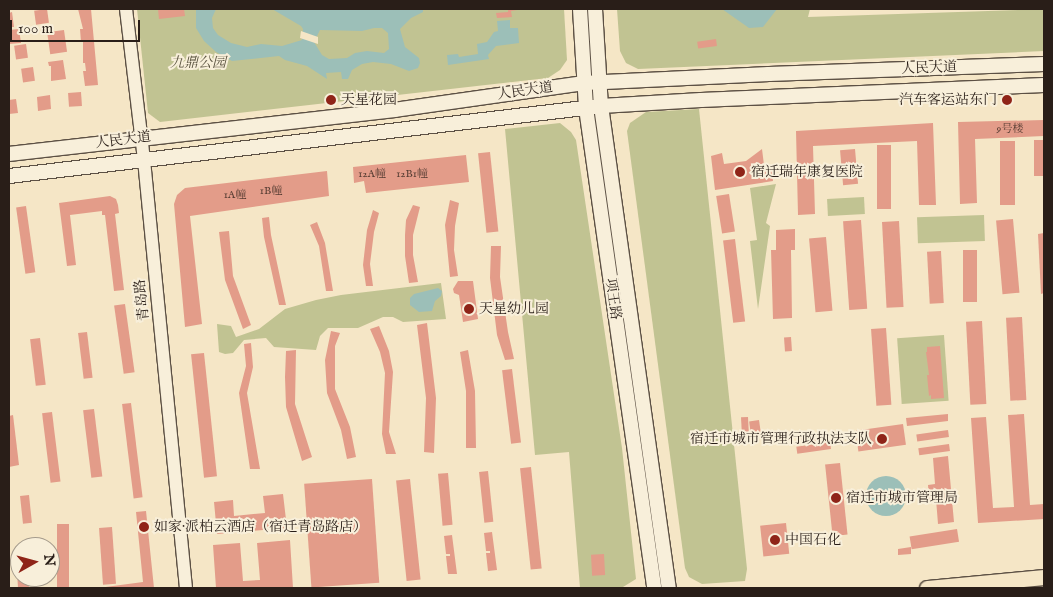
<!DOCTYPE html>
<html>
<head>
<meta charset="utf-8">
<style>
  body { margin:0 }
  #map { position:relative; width:1053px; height:597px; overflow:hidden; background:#f5e6c6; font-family:"IM FELL English","Noto Serif SC",serif }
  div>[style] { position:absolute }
  .green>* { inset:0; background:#c1c392; transform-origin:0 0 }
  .water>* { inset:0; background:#9cbfb8 }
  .round { border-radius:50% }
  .pier>* { inset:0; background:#f5e6c6 }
  .building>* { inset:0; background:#e39c89; transform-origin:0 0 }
  .roads { filter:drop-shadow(1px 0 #5c5044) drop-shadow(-1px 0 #5c5044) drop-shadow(0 1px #5c5044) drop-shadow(0 -1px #5c5044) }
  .tertiary>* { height:12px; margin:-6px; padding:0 6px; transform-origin:6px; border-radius:6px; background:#f8efda }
  .secondary>* { height:14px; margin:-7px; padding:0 7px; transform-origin:7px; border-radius:7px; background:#f8efda }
  .primary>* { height:15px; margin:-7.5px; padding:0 7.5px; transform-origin:7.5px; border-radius:7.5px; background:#f5e6c6 }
  .dots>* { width:14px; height:14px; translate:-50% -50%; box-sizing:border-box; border:2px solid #f8efda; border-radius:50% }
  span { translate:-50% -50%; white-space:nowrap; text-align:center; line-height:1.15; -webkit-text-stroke:4px #f8efda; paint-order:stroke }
  .number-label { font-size:11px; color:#583e34 }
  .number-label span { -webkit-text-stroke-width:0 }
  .park-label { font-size:14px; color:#57503d; font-style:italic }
  .street-label { font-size:14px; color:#291e18 }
  .poi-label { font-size:14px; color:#291e18 }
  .left { translate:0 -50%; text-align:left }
  .right { translate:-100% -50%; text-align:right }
  .frame { position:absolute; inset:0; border:10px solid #291e18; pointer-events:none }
  .north { position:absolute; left:10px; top:537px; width:50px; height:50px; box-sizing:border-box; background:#f8efda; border:1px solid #a59b8c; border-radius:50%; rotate:83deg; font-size:14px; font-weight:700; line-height:20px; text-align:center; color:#291e18 }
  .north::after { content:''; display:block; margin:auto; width:18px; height:22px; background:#8f2418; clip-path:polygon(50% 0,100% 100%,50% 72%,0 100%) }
  .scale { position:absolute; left:10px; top:20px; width:130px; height:22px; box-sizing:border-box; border:2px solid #291e18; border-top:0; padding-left:6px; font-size:15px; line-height:18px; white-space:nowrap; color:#291e18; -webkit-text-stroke:4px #f8efda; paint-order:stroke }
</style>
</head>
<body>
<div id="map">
  <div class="green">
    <div style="clip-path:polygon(137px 9px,564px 9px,567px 60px,560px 70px,548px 78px,160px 122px,148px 113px)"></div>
    <div style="clip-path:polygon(617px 9px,810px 9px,808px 17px,1044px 9px,1044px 51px,638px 69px,626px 63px,620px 51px)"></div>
    <div style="clip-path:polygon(699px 109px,747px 569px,745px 581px,702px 584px,689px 577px,685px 568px,627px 131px,630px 123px,646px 112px)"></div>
    <div style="clip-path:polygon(560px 123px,571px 132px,576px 140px,622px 448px,636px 579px,623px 587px,580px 588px,569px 452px,535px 455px,505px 129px)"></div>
    <div style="clip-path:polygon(776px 184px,766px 223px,770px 226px,758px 309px,750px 241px,757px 240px,750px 188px)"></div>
    <div style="left:864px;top:197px;width:17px;height:37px;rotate:87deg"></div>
    <div style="left:984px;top:215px;width:26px;height:67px;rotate:88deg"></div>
    <div style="clip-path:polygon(441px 283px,446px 319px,403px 322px,393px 317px,383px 317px,358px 328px,328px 328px,320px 336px,316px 350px,274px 347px,266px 338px,244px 340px,233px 353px,225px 354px,219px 352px,217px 324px,231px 326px,236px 337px,259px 329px,285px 309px,316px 300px,341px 295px)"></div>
    <div style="left:944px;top:335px;width:66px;height:47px;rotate:86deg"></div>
  </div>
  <div class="water">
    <div style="clip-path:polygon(evenodd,196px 9px,216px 9px,212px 18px,213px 28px,218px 35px,231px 43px,247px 47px,261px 44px,282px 46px,302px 40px,303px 29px,301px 26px,272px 9px,423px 9px,423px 12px,411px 18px,400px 29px,405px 47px,419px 58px,420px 63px,418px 68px,409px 71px,391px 64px,373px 62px,362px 64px,352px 70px,348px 79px,342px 79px,341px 72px,326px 73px,327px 79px,307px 66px,285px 60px,279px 56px,232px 61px,216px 52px,204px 41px,196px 28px,196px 9px,374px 28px,382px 28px,388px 33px,389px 49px,384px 53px,367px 51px,355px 53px,347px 58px,329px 59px,322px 55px,314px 42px,320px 30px,362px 31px,374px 28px)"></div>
    <div style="clip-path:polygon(722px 9px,777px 9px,763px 27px,749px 28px)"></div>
    <div style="clip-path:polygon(510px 20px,510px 28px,518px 28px,519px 43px,496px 46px,488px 55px,489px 59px,448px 65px,447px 55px,458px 54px,459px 57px,478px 54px,477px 44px,487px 42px,494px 32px,498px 31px,497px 21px)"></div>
    <div style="clip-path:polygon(438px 288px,442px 291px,441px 296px,435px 301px,432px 311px,419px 312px,410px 305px,410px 298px,414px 294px)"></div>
    <div class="round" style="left:866px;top:476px;width:40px;height:40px"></div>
  </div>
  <div class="pier">
    <div style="clip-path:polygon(301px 31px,318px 37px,318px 44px,300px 38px)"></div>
  </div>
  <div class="building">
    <div style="left:47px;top:9px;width:14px;height:13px;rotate:82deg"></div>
    <div style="clip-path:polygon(78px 9px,91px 9px,98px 85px,85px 86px,83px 71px,86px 71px,85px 63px,83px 63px,83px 42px,81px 42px,80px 29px,83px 29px)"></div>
    <div style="clip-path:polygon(158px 9px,184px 9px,185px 16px,159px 19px)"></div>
    <div style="clip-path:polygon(508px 9px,517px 10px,511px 11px,512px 17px,497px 18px,496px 13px,508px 12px)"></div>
    <div style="clip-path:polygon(12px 12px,14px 27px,9px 27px,9px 13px)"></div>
    <div style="clip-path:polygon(19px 29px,21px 43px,9px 44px,9px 30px)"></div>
    <div style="left:64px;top:30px;width:22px;height:17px;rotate:82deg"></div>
    <div style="left:716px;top:39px;width:7px;height:19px;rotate:82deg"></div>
    <div style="left:26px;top:44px;width:14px;height:12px;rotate:82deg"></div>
    <div style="clip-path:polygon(63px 60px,66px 79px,51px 81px,51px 66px,49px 66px,48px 62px)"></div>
    <div style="left:33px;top:67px;width:14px;height:12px;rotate:82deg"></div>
    <div style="left:81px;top:92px;width:14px;height:13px;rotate:86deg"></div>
    <div style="clip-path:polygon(50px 95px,51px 109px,38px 111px,37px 97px)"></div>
    <div style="clip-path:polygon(16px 99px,18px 113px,9px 114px,9px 100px)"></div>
    <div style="clip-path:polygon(1044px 120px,1044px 136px,975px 139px,977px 203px,960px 204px,958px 122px)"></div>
    <div style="clip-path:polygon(933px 123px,936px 205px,919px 205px,917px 141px,813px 146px,815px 214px,798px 215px,796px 131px)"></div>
    <div style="left:1044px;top:140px;width:36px;height:10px;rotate:90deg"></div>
    <div style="left:1000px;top:141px;width:15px;height:64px"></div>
    <div style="left:877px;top:145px;width:14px;height:64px"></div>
    <div style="clip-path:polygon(762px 149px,764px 165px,771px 165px,773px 181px,715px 190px,711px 156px,722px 153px,724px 164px,746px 161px)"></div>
    <div style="left:855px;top:149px;width:35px;height:15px;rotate:85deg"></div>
    <div style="left:490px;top:152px;width:80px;height:12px;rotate:84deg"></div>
    <div style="clip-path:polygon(466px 155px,469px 182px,366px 193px,364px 181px,354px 183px,353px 167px)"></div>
    <div style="clip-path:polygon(327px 171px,329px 196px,190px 216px,202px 324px,185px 327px,174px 204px,177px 195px,185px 188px)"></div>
    <div style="left:729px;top:194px;width:38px;height:13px;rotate:81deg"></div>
    <div style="clip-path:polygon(110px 196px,116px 199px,118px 205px,119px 213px,115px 214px,124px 290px,114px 291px,105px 215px,102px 215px,102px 211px,70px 215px,76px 265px,67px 266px,59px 203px)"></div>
    <div style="clip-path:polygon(450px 200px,459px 203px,455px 226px,454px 250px,458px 276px,450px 277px,445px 225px)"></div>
    <div style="clip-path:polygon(413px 205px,420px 207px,413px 235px,413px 255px,418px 282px,409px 283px,405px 256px,405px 235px,406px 220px)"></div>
    <div style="left:26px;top:206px;width:67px;height:10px;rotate:82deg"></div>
    <div style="clip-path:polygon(373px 210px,379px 213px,374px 232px,370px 264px,373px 286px,366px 286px,363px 265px,367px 230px)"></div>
    <div style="clip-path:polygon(269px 217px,271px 235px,286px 305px,279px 305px,264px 237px,262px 218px)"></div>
    <div style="left:1013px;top:219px;width:74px;height:17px;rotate:85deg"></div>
    <div style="left:861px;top:220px;width:89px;height:18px;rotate:86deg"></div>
    <div style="left:899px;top:221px;width:86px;height:17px;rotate:87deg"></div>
    <div style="clip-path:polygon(317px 222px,325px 243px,333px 291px,326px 291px,319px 246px,310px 225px)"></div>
    <div style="clip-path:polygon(795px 229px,795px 250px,791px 250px,792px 318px,773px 319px,771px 250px,776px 250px,776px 230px)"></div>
    <div style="clip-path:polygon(229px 231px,233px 276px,251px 325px,243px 329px,225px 280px,219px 232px)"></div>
    <div style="clip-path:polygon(1044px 233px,1044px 293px,1041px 294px,1038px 234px)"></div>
    <div style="left:826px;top:237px;width:74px;height:17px;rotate:85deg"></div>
    <div style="left:735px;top:239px;width:83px;height:12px;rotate:83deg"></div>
    <div style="clip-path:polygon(491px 246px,501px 246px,500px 277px,508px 332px,514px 359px,505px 360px,497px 335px,490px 278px)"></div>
    <div style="left:963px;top:250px;width:14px;height:52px"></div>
    <div style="left:941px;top:251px;width:52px;height:14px;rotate:87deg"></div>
    <div style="clip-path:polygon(458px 281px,473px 281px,478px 319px,463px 322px,459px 295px,454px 293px,453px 289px)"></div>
    <div style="left:125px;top:304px;width:69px;height:11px;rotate:82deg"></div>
    <div style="left:1022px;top:317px;width:83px;height:16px;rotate:87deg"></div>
    <div style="left:982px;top:321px;width:83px;height:16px;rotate:87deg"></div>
    <div style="clip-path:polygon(427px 323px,436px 398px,434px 453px,424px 452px,426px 398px,417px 325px)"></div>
    <div style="clip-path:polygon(379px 326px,389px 351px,393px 372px,389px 432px,396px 454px,386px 454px,382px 434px,385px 373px,380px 352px,370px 329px)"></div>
    <div style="left:886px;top:328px;width:77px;height:15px;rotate:86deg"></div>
    <div style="clip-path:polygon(331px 331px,340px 333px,335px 346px,335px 389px,350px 427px,356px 457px,347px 459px,341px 430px,327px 393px,325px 360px)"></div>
    <div style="left:87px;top:332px;width:46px;height:9px;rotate:83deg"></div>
    <div style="left:791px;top:337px;width:14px;height:7px;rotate:86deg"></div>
    <div style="left:40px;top:338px;width:47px;height:10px;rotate:83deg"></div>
    <div style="clip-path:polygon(251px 343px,253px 367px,247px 393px,260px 469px,250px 469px,239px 393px,246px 366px,244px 344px)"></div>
    <div style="clip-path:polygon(940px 346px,944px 398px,931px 399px,931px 395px,929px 396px,927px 375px,929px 375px,926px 352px,927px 352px,927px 347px)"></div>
    <div style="clip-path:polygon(296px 350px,295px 404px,312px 457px,302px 461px,286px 407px,285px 377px,286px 351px)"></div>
    <div style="clip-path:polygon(468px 350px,475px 391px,476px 448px,466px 448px,466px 391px,460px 352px)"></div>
    <div style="left:204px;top:353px;width:124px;height:13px;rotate:84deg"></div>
    <div style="left:512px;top:369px;width:74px;height:10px;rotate:83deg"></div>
    <div style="left:131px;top:403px;width:95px;height:9px;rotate:83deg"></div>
    <div style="left:94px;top:409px;width:68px;height:11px;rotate:83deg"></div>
    <div style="left:52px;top:412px;width:70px;height:10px;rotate:83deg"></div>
    <div style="clip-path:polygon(948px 414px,948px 421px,907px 426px,906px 418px)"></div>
    <div style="clip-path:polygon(1024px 414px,1030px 505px,1044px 504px,1044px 519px,978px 523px,971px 418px,986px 417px,993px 508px,1014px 507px,1008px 415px)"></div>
    <div style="clip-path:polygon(13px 415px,19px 465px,9px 467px,9px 416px)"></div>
    <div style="left:748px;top:417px;width:19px;height:7px;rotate:87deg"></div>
    <div style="left:759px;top:420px;width:14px;height:10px;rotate:82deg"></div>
    <div style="left:903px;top:424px;width:21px;height:48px;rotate:82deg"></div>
    <div style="left:948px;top:430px;width:7px;height:32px;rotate:82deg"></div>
    <div style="clip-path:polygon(826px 431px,827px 441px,799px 444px,798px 434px,804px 434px,804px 437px,820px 435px,820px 432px)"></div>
    <div style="left:830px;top:442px;width:7px;height:34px;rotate:82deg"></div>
    <div style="left:949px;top:444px;width:7px;height:31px;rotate:82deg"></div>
    <div style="clip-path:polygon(948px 456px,954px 522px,938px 524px,936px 499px,929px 500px,928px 485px,935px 484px,933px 458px)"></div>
    <div style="left:840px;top:463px;width:72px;height:15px;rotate:84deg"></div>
    <div style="left:531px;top:467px;width:102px;height:11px;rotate:84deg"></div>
    <div style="left:488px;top:471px;width:51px;height:9px;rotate:84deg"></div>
    <div style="left:448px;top:473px;width:52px;height:10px;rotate:85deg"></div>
    <div style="left:372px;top:479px;width:104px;height:68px;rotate:86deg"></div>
    <div style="left:410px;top:479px;width:101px;height:14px;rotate:84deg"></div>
    <div style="clip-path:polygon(283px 494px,287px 528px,217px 534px,214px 502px,233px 500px,234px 516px,265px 513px,263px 496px)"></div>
    <div style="left:29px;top:495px;width:28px;height:9px;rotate:84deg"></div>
    <div style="clip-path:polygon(146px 511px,154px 588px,98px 588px,143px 582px,136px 512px)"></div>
    <div style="left:786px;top:523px;width:31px;height:26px;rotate:84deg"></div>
    <div style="left:57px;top:524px;width:12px;height:64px"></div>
    <div style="left:112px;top:527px;width:57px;height:13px;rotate:86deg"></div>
    <div style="left:957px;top:529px;width:13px;height:48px;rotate:81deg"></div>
    <div style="clip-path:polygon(492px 532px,497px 570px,488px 571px,486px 553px,490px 553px,490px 551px,486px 551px,484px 533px)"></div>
    <div style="clip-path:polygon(452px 535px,457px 574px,448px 574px,446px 556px,450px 556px,450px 554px,446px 554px,444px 536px)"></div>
    <div style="clip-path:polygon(290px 540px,293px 588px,216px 588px,213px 545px,240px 543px,243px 581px,260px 580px,257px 543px)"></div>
    <div style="clip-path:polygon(911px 547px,911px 554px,898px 555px,898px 549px)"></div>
    <div style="clip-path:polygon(20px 553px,20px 577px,28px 577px,29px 588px,18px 588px,16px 554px)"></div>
    <div style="left:604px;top:554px;width:21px;height:13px;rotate:87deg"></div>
  </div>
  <div class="roads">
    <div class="tertiary">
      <div style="left:126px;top:9px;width:152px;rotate:83.2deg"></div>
      <div style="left:144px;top:160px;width:430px;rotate:84.4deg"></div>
    </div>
    <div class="secondary">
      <div style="left:580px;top:9px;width:99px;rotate:86.5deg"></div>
      <div style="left:586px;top:108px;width:485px;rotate:81.9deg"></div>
      <div style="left:595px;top:9px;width:97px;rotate:86.5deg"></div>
      <div style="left:601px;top:106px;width:487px;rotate:82deg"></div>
      <div style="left:9px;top:154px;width:388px;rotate:-6.5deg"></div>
      <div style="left:394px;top:110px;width:192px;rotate:-8.1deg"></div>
      <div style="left:584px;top:83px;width:185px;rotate:-2.8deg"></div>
      <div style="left:769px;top:74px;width:275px;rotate:-2.1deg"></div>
      <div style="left:9px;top:176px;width:596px;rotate:-6.74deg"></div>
      <div style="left:601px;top:106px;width:100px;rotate:-3.4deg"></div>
      <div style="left:701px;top:100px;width:343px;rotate:-2.5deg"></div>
    </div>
    <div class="primary">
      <div style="left:927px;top:588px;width:118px;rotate:-5.4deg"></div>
    </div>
  </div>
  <div class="dots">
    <div style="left:331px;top:100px;background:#8f2418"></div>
    <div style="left:1007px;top:100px;background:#8f2418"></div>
    <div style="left:740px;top:172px;background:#8f2418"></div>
    <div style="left:469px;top:309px;background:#8f2418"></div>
    <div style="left:882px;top:439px;background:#8f2418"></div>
    <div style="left:836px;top:498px;background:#8f2418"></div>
    <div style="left:144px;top:527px;background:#8f2418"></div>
    <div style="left:775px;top:540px;background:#8f2418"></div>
  </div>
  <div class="number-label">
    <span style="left:1010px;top:129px">9号楼</span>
    <span style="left:372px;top:174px">12A幢</span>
    <span style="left:412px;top:174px">12B1幢</span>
    <span style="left:271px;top:191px">1B幢</span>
    <span style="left:235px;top:195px">1A幢</span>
  </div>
  <div class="park-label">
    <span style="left:198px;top:63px">九鼎公园</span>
  </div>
  <div class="street-label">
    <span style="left:929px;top:68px;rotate:-2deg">人民大道</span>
    <span style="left:525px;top:91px;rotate:-8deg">人民大道</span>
    <span style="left:123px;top:140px;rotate:-7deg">人民大道</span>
    <span style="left:613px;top:299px;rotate:82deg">项王路</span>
    <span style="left:142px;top:300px;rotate:-96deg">青岛路</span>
  </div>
  <div class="poi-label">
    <span class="left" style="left:341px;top:100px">天星花园</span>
    <span class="right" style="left:997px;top:100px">汽车客运站东门</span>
    <span class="left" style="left:751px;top:172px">宿迁瑞年康复医院</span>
    <span class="left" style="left:479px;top:309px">天星幼儿园</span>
    <span class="right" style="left:872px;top:439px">宿迁市城市管理行政执法支队</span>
    <span class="left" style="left:846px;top:498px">宿迁市城市管理局</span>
    <span class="left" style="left:154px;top:527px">如家·派柏云酒店（宿迁青岛路店）</span>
    <span class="left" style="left:785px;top:540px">中国石化</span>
  </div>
  <div class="frame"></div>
  <div class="north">N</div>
  <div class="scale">100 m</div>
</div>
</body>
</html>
